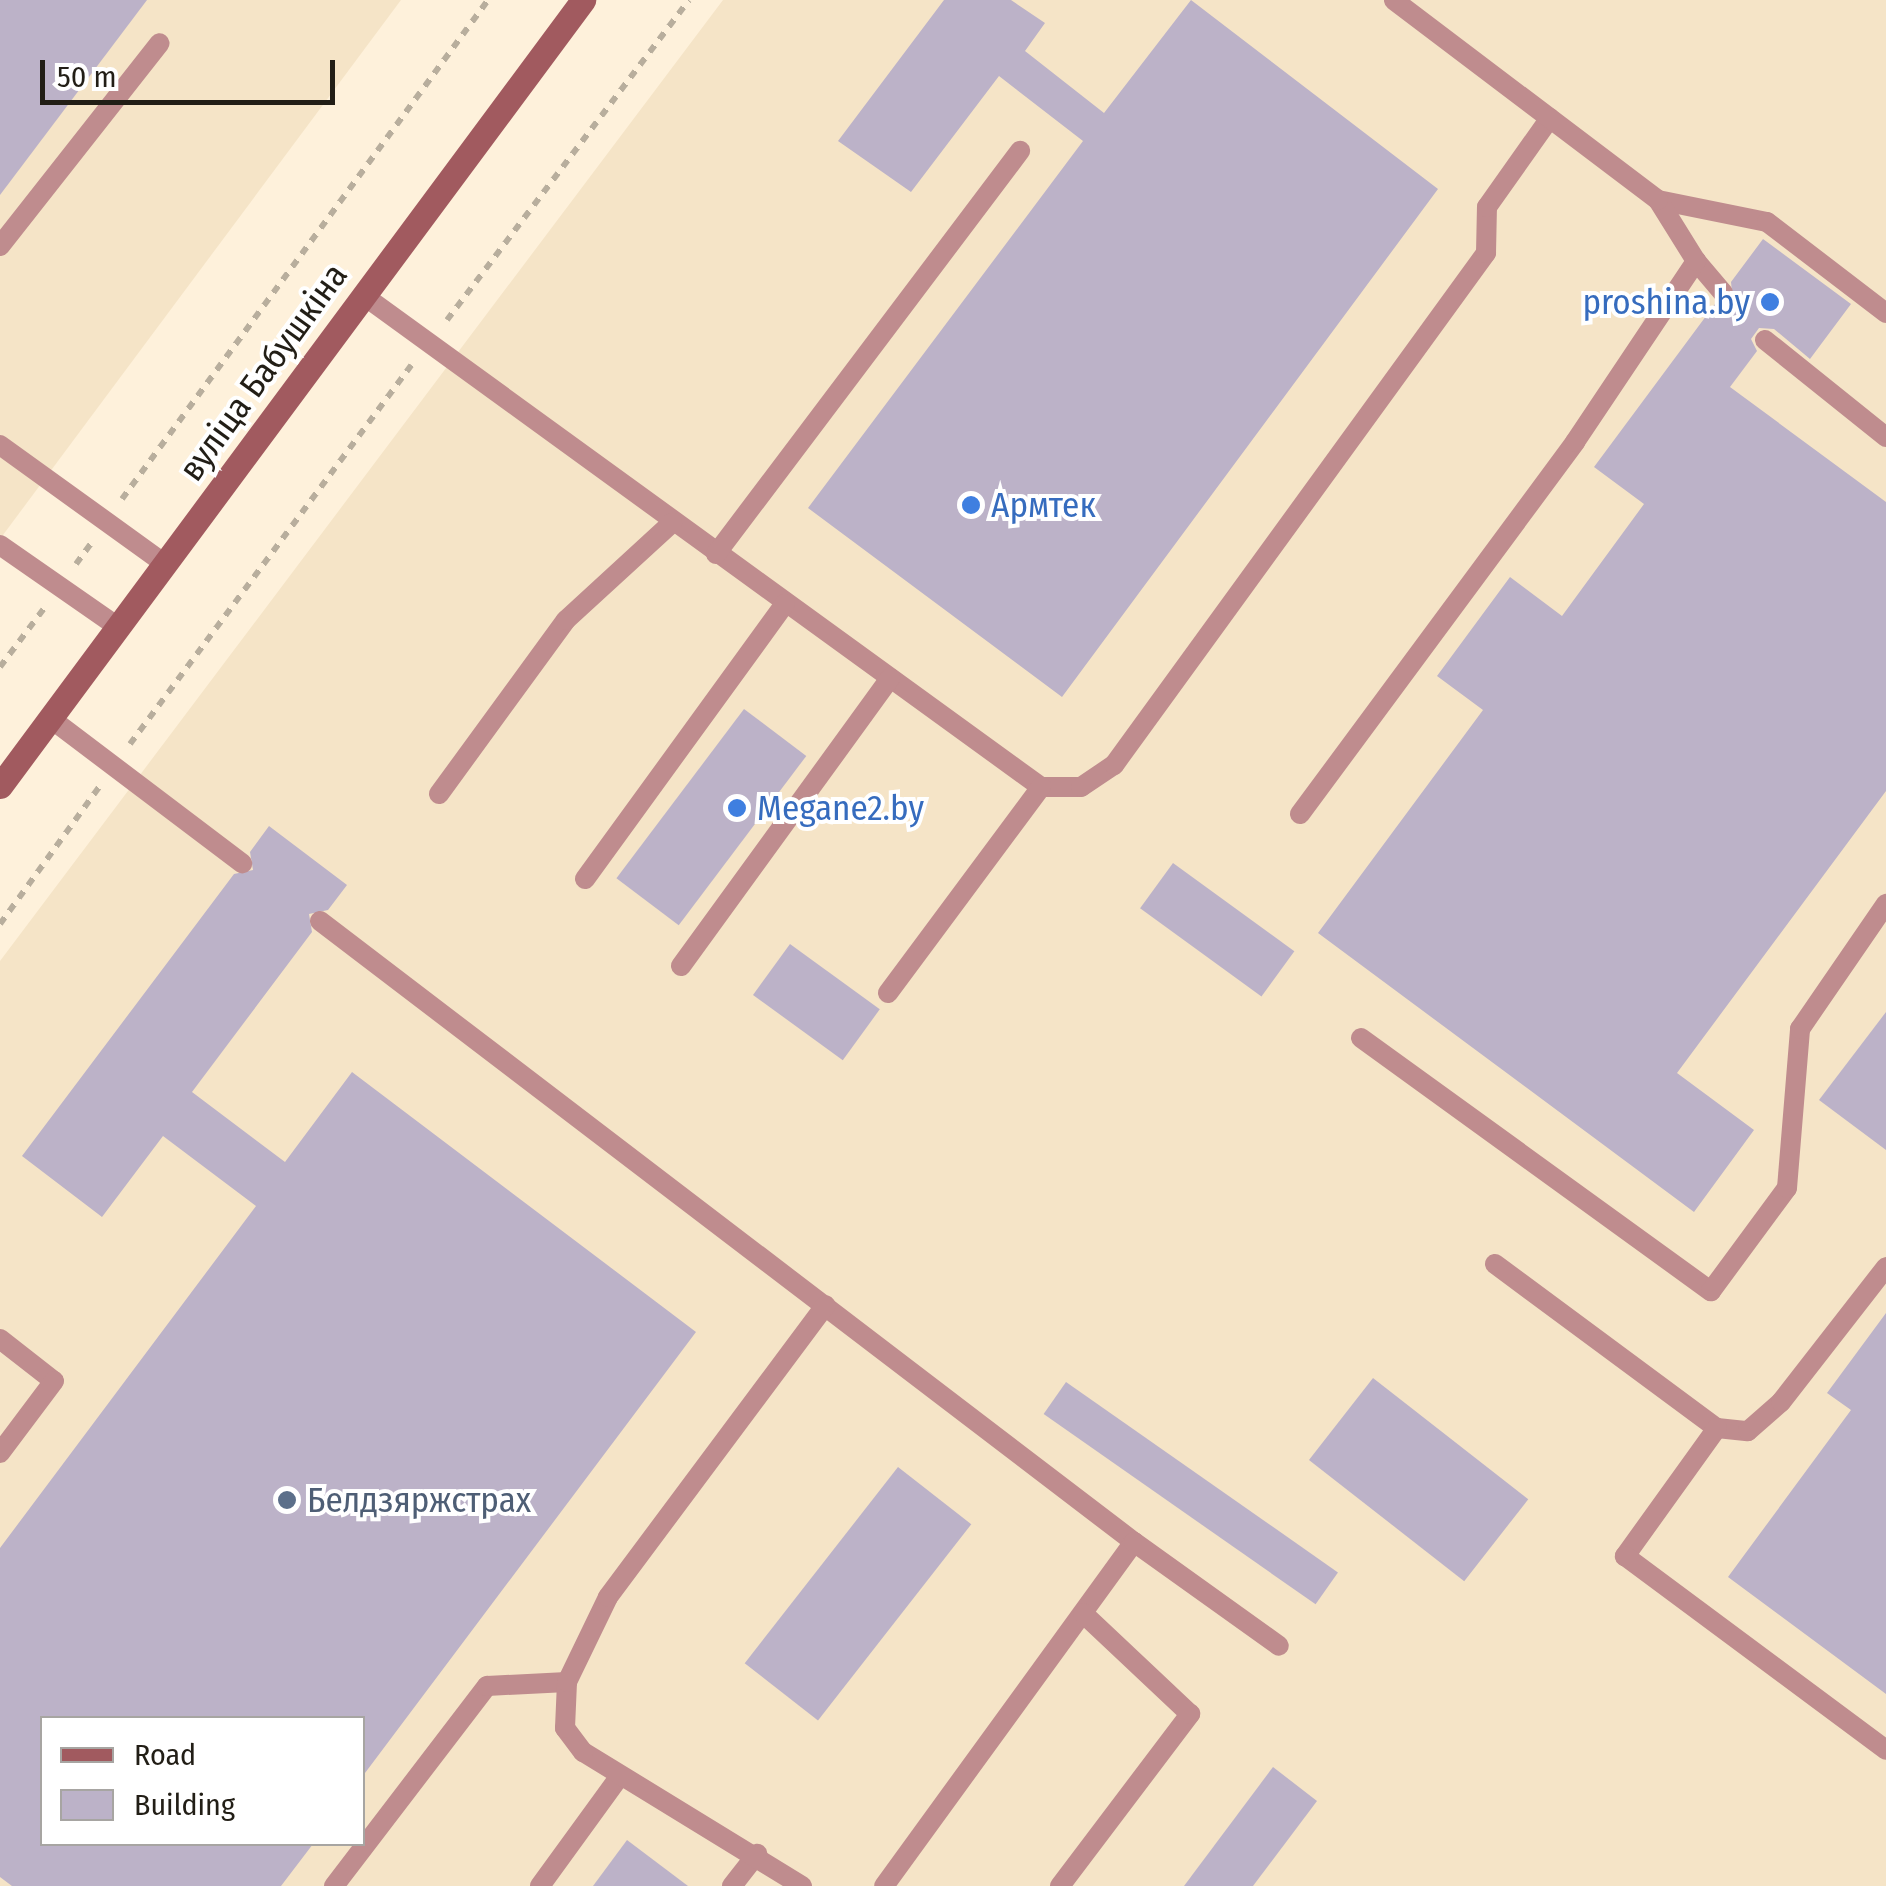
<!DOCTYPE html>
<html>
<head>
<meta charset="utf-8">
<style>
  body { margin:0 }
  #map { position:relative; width:1886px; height:1886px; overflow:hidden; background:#fef1db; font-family:"Fira Sans Condensed",sans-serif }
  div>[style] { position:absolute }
  .built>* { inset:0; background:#f5e4c7 }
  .building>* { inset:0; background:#bcb2c8; transform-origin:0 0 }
  .path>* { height:6px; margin-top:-3px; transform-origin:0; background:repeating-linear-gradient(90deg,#b8ae9d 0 8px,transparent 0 16px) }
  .lane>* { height:20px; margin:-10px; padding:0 10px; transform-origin:10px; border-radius:10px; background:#bf8c8e }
  .secondary>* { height:25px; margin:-12.5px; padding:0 12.5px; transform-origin:12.5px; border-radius:12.5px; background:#a15a5f }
  .dots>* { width:28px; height:28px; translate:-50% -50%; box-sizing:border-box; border:5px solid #fff; border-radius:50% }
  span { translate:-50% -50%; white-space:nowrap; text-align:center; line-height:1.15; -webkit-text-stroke:8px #fff; paint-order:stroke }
  .shop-label { font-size:35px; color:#366cbe }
  .right { translate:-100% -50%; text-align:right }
  .left { translate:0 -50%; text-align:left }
  .street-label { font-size:35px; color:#221e16 }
  .service-label { font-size:35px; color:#4e5e75 }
  .legend { position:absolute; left:40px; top:1716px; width:325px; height:130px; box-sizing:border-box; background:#fff; border:2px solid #a7a5a2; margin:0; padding:12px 18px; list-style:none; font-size:30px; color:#221e16 }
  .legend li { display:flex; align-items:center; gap:20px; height:50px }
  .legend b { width:50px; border:2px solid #a7a5a2 }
  .scale { position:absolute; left:40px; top:60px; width:295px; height:45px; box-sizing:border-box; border:5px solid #221e16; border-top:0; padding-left:12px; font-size:30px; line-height:35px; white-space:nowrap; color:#221e16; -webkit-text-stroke:8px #fff; paint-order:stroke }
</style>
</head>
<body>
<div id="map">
  <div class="built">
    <div style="clip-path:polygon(0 0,401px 0,0 539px)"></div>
    <div style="clip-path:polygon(evenodd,723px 0,1886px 0,1886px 1886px,0 1886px,0 961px,723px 0,42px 1718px,362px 1718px,362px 1844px,42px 1844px,42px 1718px)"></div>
  </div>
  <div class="building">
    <div style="clip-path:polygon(0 0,147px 0,0 195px)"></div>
    <div style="clip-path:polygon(944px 0,1011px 0,1045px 23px,1025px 51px,1104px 113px,1191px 0,1438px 189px,1062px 697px,808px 508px,1083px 141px,999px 76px,911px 192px,838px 141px)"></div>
    <div style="clip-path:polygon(1763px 239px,1851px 304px,1810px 359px,1774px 329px,1759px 328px,1751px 339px,1757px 351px,1730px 387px,1886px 502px,1886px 791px,1677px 1073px,1754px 1130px,1694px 1212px,1318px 933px,1483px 710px,1437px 676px,1510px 577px,1562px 616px,1644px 504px,1594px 467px,1715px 304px,1733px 303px,1731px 282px)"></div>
    <div style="left:744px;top:709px;width:78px;height:212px;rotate:37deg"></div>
    <div style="clip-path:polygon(269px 826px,347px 885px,328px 910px,309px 914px,312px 932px,192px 1092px,285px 1162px,352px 1072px,696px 1332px,362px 1777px,362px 1718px,42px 1718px,42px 1844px,313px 1844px,281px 1886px,12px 1886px,0 1877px,0 1548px,256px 1206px,163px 1136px,102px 1217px,22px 1156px,234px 874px,253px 870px,250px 852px)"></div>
    <div style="left:1173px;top:863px;width:150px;height:56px;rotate:36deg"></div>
    <div style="left:790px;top:944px;width:111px;height:63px;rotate:36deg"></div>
    <div style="clip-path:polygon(1886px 1012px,1886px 1150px,1819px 1100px)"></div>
    <div style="clip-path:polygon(1886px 1313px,1886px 1694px,1728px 1577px,1851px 1410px,1827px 1393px)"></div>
    <div style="left:1373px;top:1378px;width:197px;height:104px;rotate:38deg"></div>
    <div style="left:1066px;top:1382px;width:332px;height:39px;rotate:35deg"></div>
    <div style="left:898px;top:1467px;width:93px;height:249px;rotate:38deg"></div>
    <div style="clip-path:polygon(1273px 1767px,1317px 1801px,1253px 1886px,1184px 1886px)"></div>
    <div style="clip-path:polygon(627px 1840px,688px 1886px,593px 1886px)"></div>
  </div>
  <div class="path">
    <div style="left:447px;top:320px;width:401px;rotate:-52.9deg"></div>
    <div style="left:122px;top:499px;width:619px;rotate:-53.74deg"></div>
    <div style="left:76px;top:564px;width:27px;rotate:-54deg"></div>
    <div style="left:0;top:667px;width:75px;rotate:-53.1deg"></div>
    <div style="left:130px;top:744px;width:472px;rotate:-53.4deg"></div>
    <div style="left:0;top:924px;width:169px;rotate:-54.1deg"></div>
  </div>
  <div class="lane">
    <div style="left:1658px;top:200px;width:111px;rotate:11.4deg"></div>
    <div style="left:1767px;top:222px;width:150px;rotate:37.4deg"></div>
    <div style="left:0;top:246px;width:258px;rotate:-51.8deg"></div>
    <div style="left:1696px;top:261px;width:42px;rotate:49.8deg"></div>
    <div style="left:363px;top:295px;width:838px;rotate:35.97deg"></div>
    <div style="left:1041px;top:787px;width:40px"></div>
    <div style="left:1081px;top:787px;width:40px;rotate:-34deg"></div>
    <div style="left:1114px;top:765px;width:633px;rotate:-54deg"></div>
    <div style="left:1486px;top:253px;width:46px;rotate:-88.8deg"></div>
    <div style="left:1487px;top:207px;width:109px;rotate:-54.7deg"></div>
    <div style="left:1765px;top:340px;width:155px;rotate:38.7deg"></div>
    <div style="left:0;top:445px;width:203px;rotate:35.8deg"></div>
    <div style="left:0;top:545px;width:144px;rotate:34.8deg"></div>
    <div style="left:716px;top:554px;width:505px;rotate:-52.97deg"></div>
    <div style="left:50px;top:718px;width:241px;rotate:37.1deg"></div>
    <div style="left:439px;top:794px;width:215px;rotate:-53.9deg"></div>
    <div style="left:566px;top:620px;width:144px;rotate:-42.5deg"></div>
    <div style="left:1300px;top:814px;width:463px;rotate:-53.5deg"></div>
    <div style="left:1575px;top:442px;width:218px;rotate:-56.2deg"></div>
    <div style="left:1696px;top:261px;width:72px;rotate:-121.9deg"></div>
    <div style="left:1658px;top:200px;width:331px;rotate:-142.9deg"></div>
    <div style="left:585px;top:879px;width:340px;rotate:-54deg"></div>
    <div style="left:320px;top:921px;width:1024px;rotate:37.34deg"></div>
    <div style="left:1134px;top:1542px;width:425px;rotate:126deg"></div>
    <div style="left:681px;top:966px;width:356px;rotate:-54deg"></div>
    <div style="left:888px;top:993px;width:257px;rotate:-53.4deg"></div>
    <div style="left:1361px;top:1038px;width:432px;rotate:35.9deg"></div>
    <div style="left:1711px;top:1291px;width:128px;rotate:-53.6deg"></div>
    <div style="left:1787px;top:1188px;width:160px;rotate:-85.3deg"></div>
    <div style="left:1800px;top:1029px;width:152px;rotate:-55.5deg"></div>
    <div style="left:1495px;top:1264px;width:276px;rotate:36.5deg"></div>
    <div style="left:1717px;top:1428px;width:31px;rotate:6deg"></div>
    <div style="left:1748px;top:1431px;width:44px;rotate:-41.3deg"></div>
    <div style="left:1781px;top:1402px;width:171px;rotate:-52.1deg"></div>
    <div style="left:0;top:1339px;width:68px;rotate:37.9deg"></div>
    <div style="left:54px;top:1381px;width:90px;rotate:126.9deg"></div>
    <div style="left:1717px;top:1428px;width:158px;rotate:125.7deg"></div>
    <div style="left:1625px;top:1556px;width:325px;rotate:36.6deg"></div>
    <div style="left:1134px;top:1542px;width:178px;rotate:35.6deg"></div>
    <div style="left:334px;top:1886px;width:252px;rotate:-52.6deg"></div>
    <div style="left:487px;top:1686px;width:80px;rotate:-2.9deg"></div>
    <div style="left:540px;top:1886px;width:136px;rotate:-54deg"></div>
    <div style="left:732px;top:1886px;width:41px;rotate:-52deg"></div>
    <div style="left:802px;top:1886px;width:257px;rotate:-148.5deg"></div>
    <div style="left:583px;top:1752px;width:30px;rotate:-127deg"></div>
    <div style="left:565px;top:1728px;width:46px;rotate:-87.5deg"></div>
    <div style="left:567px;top:1682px;width:94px;rotate:-64.2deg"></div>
    <div style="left:608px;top:1597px;width:364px;rotate:-53.3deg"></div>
    <div style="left:1060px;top:1886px;width:216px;rotate:-52.9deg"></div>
    <div style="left:1190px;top:1714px;width:147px;rotate:-136.7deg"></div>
  </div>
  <div class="secondary">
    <div style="left:0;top:786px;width:979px;rotate:-53.43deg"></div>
  </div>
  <div class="dots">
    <div style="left:1770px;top:302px;background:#3f7fe0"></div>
    <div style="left:971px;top:505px;background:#3f7fe0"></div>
    <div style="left:737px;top:808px;background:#3f7fe0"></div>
    <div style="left:287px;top:1500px;background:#5c6f8a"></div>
  </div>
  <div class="shop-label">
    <span class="right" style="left:1750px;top:302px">proshina.by</span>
    <span class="left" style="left:991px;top:505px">Армтек</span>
    <span class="left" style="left:757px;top:808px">Megane2.by</span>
  </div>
  <div class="street-label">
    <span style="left:263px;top:372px;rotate:-54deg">вуліца Бабушкіна</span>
  </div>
  <div class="service-label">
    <span class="left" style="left:307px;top:1500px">Белдзяржстрах</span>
  </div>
  <ul class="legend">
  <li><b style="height:12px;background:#a15a5f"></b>Road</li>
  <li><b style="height:28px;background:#bcb2c8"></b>Building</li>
  </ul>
  <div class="scale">50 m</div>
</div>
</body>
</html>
